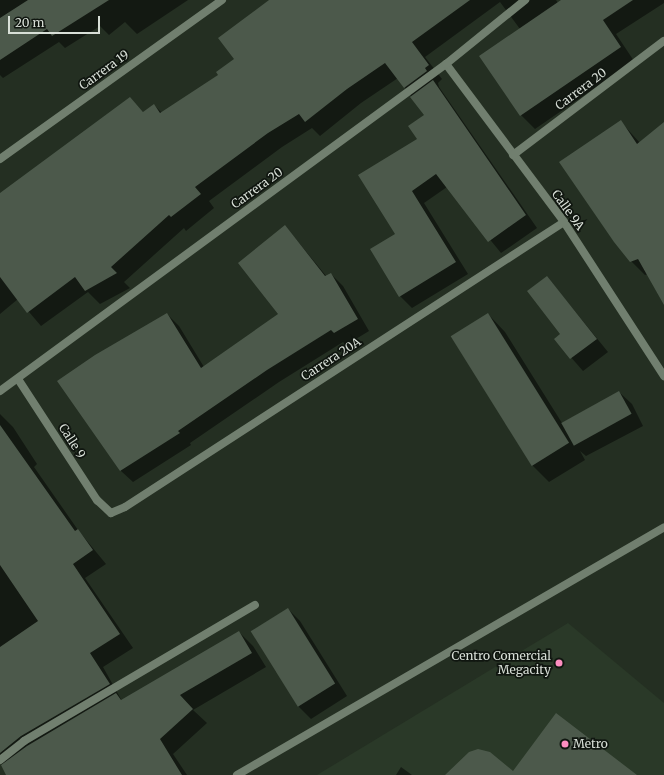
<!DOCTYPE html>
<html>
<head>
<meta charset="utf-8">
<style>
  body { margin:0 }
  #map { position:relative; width:664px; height:775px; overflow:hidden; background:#242f22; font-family:Merriweather,serif }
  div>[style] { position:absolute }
  .built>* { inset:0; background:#2a3928 }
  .shadow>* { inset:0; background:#0007 }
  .building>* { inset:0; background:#4c594b; transform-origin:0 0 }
  .street>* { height:8px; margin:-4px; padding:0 4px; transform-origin:4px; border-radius:4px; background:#717f6f }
  .dots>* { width:11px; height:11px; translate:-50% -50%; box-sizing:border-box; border:2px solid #101610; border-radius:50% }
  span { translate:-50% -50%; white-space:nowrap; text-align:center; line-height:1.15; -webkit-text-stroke:3.5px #101610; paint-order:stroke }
  .street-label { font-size:12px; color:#d8dfd7 }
  .poi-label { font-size:12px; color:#d8dfd7 }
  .right { translate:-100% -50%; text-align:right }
  .left { translate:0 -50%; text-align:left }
  .scale { position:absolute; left:8px; top:16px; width:92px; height:18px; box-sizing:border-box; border:2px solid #d8dfd7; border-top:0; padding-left:5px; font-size:12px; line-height:14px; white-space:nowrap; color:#d8dfd7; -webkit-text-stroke:3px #101610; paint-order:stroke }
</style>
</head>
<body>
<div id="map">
  <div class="built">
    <div style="clip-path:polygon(568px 623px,664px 703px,664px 775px,317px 775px)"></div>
  </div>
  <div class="shadow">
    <div style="clip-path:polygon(0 0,188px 0,137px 34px,125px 22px,109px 35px,100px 26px,65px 48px,59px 42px,3px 78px,0 75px)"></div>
    <div style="clip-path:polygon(271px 0,556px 0,558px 3px,563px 0,664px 0,664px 3px,616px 34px,634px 61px,535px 129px,521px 115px,520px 29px,500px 2px,425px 57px,442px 79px,438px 83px,439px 87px,537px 228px,501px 253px,447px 187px,424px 203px,468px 274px,412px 308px,400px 296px,396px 234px,425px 115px,398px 78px,361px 103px,320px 136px,312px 128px,282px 147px,209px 201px,214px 208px,186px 231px,184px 228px,124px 282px,130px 288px,100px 304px,88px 292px,41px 326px,18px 299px,0 314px,0 194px,130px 98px,144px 113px,154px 105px,162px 113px,219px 75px,235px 59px)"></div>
    <div style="clip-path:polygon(621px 122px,640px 143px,664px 124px,664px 297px,648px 274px,645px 275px,631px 261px)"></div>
    <div style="clip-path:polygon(285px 226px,327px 277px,331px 274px,343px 286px,369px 331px,346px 345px,343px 342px,279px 382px,190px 443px,191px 445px,133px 482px,121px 471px,58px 381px,167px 314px,179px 326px,204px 367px,279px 315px)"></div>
    <div style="clip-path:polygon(547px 277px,608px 352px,583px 371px,555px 339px,562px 334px)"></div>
    <div style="clip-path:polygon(488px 314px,505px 332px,562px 423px,619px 392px,632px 404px,643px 426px,586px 456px,580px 451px,585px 460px,549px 482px,532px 465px,452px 337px)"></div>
    <div style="clip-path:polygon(0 414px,13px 427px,37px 464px,34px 467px,78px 530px,106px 564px,85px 578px,133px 648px,103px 667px,122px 701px,239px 632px,253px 646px,266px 667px,193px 710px,207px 723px,173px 754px,187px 775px,7px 775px,0 762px)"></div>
    <div style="clip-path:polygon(288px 609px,300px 621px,347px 696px,311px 719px,298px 706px)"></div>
    <div style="clip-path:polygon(401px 767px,412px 775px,396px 775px)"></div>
  </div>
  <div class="building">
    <div style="clip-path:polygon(28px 0,109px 0,52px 36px,47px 29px,0 60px,0 18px)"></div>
    <div style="clip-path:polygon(269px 0,470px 0,412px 42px,429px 65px,425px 68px,427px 71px,404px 88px,385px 63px,347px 89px,305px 122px,299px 114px,268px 133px,195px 187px,201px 194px,171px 217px,169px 215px,111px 267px,117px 273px,85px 291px,75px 277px,27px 313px,0 277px,0 193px,130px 97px,143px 112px,154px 104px,160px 113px,218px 75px,216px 72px,234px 59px,218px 38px)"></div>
    <div style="clip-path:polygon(561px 0,633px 0,603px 20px,621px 47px,520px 116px,479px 56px)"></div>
    <div style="clip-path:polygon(433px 80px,526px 215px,488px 242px,436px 174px,412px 191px,456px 262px,399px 297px,370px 249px,395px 234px,358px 175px,417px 139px,408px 126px,424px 115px,410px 97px)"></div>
    <div style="clip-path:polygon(621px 120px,637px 144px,664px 122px,664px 305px,638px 259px,630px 262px,614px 242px,559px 162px)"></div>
    <div style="clip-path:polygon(285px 225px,325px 276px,331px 273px,358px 319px,334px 333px,331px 330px,267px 370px,178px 431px,180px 433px,120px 471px,57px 381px,95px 355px,167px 313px,201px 368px,278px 314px,238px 263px)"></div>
    <div style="clip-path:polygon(547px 276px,597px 339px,570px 359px,554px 339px,560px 334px,527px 291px)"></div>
    <div style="left:488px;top:313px;width:153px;height:44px;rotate:58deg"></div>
    <div style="left:619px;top:391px;width:26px;height:66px;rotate:61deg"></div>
    <div style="clip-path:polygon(0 425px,75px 531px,78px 529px,93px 550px,73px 564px,120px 634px,90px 653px,110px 684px,21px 736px,0 753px,0 647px,38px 621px,0 565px)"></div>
    <div style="left:288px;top:608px;width:89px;height:44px;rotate:58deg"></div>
    <div style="clip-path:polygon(239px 631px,252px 653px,180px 695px,193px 709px,160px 739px,182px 775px,6px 775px,1px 765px,27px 746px,116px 693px,121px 700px)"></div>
    <div style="clip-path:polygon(556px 713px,637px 775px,445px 775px,469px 752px,478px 749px,490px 752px,513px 771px)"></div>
  </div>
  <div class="street">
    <div style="left:446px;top:64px;width:197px;rotate:53.2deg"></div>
    <div style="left:564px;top:222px;width:184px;rotate:57deg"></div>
    <div style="left:513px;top:155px;width:189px;rotate:-37.1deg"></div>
    <div style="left:0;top:159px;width:273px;rotate:-35.6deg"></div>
    <div style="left:18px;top:379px;width:145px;rotate:56.9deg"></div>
    <div style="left:97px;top:500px;width:19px;rotate:43deg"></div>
    <div style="left:111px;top:513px;width:15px;rotate:-23deg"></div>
    <div style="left:125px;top:507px;width:523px;rotate:-32.99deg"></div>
    <div style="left:0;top:391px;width:553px;rotate:-36.25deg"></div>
    <div style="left:446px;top:64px;width:102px;rotate:-39deg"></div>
    <div style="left:0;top:760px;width:31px;rotate:-38deg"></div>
    <div style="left:24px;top:741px;width:268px;rotate:-30.5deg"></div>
    <div style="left:237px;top:775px;width:494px;rotate:-30.1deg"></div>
  </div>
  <div class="dots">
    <div style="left:559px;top:663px;background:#fd8ec0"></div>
    <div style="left:565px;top:744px;background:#fd8ec0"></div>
  </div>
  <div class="street-label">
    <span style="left:104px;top:70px;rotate:-36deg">Carrera 19</span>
    <span style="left:581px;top:89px;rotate:-37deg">Carrera 20</span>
    <span style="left:257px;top:188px;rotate:-36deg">Carrera 20</span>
    <span style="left:568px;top:210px;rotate:54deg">Calle 9A</span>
    <span style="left:331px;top:359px;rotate:-33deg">Carrera 20A</span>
    <span style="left:72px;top:441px;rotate:57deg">Calle 9</span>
  </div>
  <div class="poi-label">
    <span class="right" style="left:551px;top:663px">Centro Comercial<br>Megacity</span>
    <span class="left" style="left:573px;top:744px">Metro</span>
  </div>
  <div class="scale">20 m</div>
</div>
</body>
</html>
